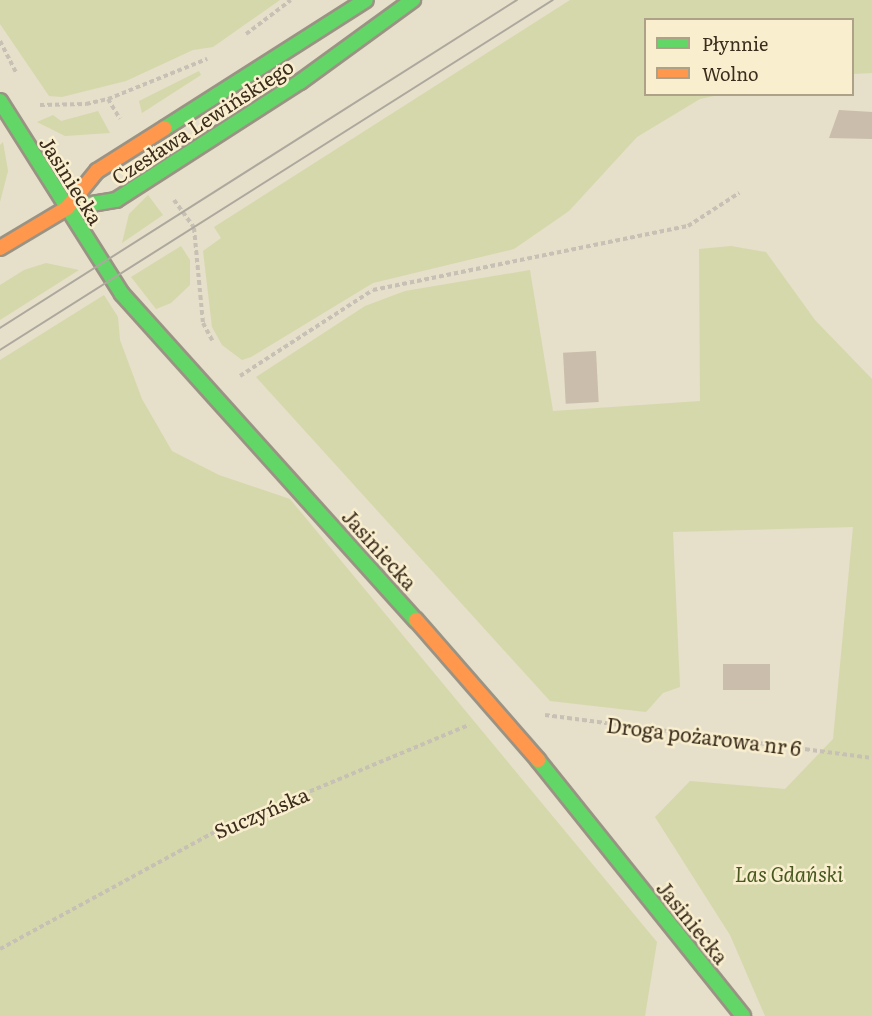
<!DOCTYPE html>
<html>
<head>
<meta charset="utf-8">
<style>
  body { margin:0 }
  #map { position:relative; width:872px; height:1016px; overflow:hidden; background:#e6dfca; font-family:Literata,serif }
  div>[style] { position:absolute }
  .green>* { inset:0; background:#d5d8ab }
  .building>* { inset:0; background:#cabdab; transform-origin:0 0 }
  .path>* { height:4px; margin-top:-2px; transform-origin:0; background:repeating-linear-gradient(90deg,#c7c0b4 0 4.5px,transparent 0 7.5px) }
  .roads { filter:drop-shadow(2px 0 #9a9384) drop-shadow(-2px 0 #9a9384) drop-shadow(0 2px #9a9384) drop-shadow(0 -2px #9a9384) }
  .fast>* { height:14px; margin:-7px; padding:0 7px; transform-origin:7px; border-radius:7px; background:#63d668 }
  .slow>* { height:14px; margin:-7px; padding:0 7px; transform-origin:7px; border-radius:7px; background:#ff974d }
  .tram>* { height:1.5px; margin:-0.75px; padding:0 0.75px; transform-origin:0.75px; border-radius:0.75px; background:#ada89d }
  span { translate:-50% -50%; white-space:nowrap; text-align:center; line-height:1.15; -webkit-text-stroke:5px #f9efcf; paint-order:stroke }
  .street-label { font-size:20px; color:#3b2c1b }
  .park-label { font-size:20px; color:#485920; font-style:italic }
  .legend { position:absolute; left:644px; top:18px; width:210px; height:78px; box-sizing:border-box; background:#f9efcf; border:2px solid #ada187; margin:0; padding:8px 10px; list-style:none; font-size:18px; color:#3b2c1b }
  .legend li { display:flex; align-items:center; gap:12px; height:30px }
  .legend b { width:30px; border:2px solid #ada187 }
</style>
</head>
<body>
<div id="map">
  <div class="green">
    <div style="clip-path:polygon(0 0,280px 0,213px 47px,193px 50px,126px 81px,62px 97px,49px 96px,0 24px)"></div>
    <div style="clip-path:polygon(570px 0,872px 0,872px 73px,853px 74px,852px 20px,646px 20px,646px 94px,718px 95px,700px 99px,637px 137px,569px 211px,514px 249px,373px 283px,251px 357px,242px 360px,222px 345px,212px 327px,203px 251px,221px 238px,214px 227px)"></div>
    <div style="clip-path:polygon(199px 71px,201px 75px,142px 113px,139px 101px)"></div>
    <div style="clip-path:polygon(98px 111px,110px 133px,65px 136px,37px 122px,53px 115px,61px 121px)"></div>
    <div style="clip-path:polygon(3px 142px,8px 171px,0 202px,0 145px)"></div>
    <div style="clip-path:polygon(148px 195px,163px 215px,122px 243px,129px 214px)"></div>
    <div style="clip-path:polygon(181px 246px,190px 260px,190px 285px,171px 303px,156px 309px,131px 277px)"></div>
    <div style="clip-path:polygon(731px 246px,766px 252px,815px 320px,872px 379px,872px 1016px,765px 1016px,730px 935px,655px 817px,690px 781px,785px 789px,833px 739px,853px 527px,673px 532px,680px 687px,663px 693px,646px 712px,550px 701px,256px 377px,365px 306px,405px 291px,530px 270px,553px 411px,700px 401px,699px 249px)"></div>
    <div style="clip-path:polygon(46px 263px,79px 270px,0 320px,0 285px,24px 270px)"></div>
    <div style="clip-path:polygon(104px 295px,118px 317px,120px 340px,142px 399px,172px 451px,219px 475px,290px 499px,657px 942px,645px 1016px,0 1016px,0 360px)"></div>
  </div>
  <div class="building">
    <div style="clip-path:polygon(839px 110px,872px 112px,872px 139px,829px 138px)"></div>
    <div style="left:596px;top:351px;width:51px;height:33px;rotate:87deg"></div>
    <div style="left:770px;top:664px;width:26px;height:47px;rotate:90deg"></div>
  </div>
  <div class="path">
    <div style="left:246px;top:34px;width:56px;rotate:-37.1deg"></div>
    <div style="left:0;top:41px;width:35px;rotate:63deg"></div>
    <div style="left:108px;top:99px;width:23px;rotate:59deg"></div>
    <div style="left:40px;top:105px;width:46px;rotate:-1.2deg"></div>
    <div style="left:86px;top:104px;width:23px;rotate:-13deg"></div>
    <div style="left:108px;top:99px;width:107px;rotate:-22deg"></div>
    <div style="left:174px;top:200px;width:34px;rotate:54deg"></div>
    <div style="left:194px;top:228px;width:95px;rotate:84.6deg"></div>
    <div style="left:203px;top:323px;width:21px;rotate:62deg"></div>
    <div style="left:240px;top:376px;width:158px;rotate:-32.9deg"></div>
    <div style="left:373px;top:290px;width:321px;rotate:-11.5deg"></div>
    <div style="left:688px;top:226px;width:61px;rotate:-32.9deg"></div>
    <div style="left:545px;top:715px;width:330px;rotate:7.5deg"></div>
    <div style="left:0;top:949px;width:251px;rotate:-28.6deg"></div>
    <div style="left:220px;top:829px;width:270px;rotate:-22.7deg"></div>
  </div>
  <div class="roads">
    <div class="fast">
      <div style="left:0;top:101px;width:228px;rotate:57.7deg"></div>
      <div style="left:122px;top:294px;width:439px;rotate:48deg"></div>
      <div style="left:165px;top:128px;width:238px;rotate:-32.5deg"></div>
      <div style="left:67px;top:208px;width:50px;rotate:-9.3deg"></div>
      <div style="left:116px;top:200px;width:219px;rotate:-32.7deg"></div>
      <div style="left:300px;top:82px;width:140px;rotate:-36deg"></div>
      <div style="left:538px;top:760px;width:328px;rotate:51.3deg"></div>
    </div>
    <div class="slow">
      <div style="left:0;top:248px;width:78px;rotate:-30.8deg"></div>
      <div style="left:67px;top:208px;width:48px;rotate:-51deg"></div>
      <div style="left:97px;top:171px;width:80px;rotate:-32.3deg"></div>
      <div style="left:416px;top:620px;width:186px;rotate:48.9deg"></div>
    </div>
  </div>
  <div class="tram">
    <div style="left:0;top:328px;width:612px;rotate:-32.39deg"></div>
    <div style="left:0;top:350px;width:654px;rotate:-32.33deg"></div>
  </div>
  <div class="street-label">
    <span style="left:202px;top:121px;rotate:-33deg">Czesława Lewińskiego</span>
    <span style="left:72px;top:180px;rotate:58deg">Jasiniecka</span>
    <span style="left:380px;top:549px;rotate:48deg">Jasiniecka</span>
    <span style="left:704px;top:736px;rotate:7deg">Droga pożarowa nr 6</span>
    <span style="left:261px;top:812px;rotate:-23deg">Suczyńska</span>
    <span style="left:693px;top:922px;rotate:51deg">Jasiniecka</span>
  </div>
  <div class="park-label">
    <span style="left:789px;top:873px">Las Gdański</span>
  </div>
  <ul class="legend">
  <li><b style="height:8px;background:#63d668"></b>Płynnie</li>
  <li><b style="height:8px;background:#ff974d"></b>Wolno</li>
  </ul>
</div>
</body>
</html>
